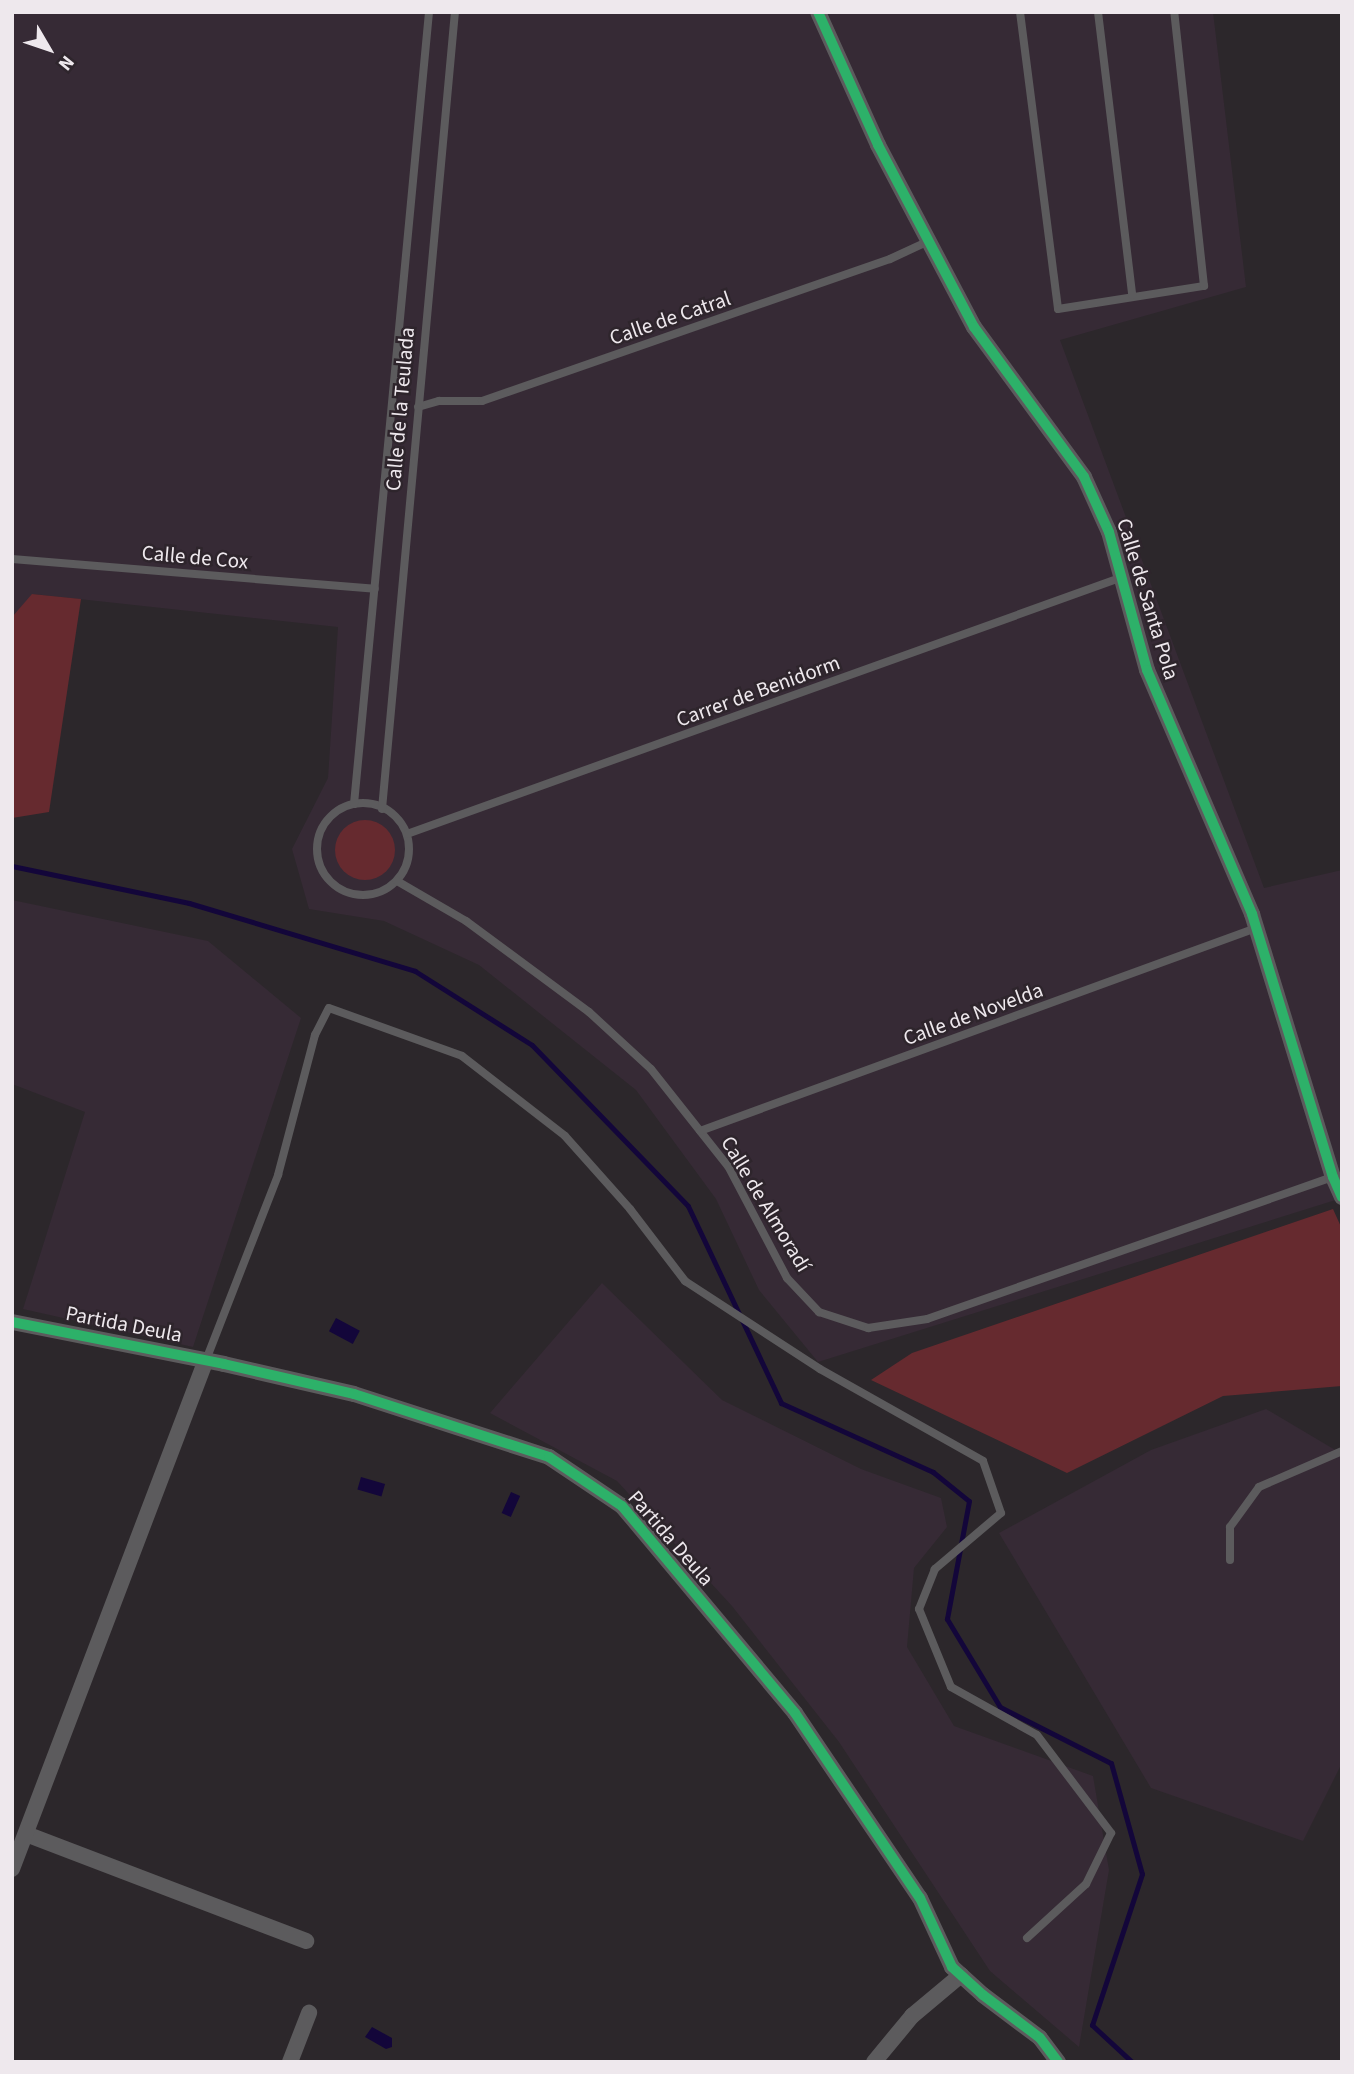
<!DOCTYPE html>
<html>
<head>
<meta charset="utf-8">
<style>
  body { margin:0 }
  #map { position:relative; width:1354px; height:2074px; overflow:hidden; background:#2c272b; font-family:"Source Sans 3",sans-serif }
  div>[style] { position:absolute }
  .built>* { inset:0; background:#362a35 }
  .green>* { inset:0; background:#662a2f }
  .round { border-radius:50% }
  .water>* { inset:0; background:#13063a; transform-origin:0 0 }
  .stream>* { height:5px; margin:-2.5px; padding:0 2.5px; transform-origin:2.5px; border-radius:2.5px; background:#13063a }
  .lane>* { height:8px; margin:-4px; padding:0 4px; transform-origin:4px; border-radius:4px; background:#5c5b5d }
  .lane>.ring { margin:-4px; padding:0; box-sizing:content-box; background:none; border:8px solid #5c5b5d; border-radius:50% }
  .street>* { height:16px; margin:-8px; padding:0 8px; transform-origin:8px; border-radius:8px; background:#5c5b5d }
  .cycleway>* { height:10px; margin:-5px; padding:0 5px; transform-origin:5px; border-radius:5px; background:#2db169 }
  span { translate:-50% -50%; white-space:nowrap; text-align:center; line-height:1.15; -webkit-text-stroke:5px #2e252c; paint-order:stroke }
  .street-label { font-size:21px; color:#eee8ed }
  .frame { position:absolute; inset:0; border:14px solid #eee8ed; pointer-events:none }
  .north { position:absolute; left:14px; top:14px; width:70px; height:70px; -webkit-text-stroke:5px #2e252c; paint-order:stroke; rotate:129deg; font-size:19px; font-weight:700; line-height:28px; text-align:center; color:#eee8ed }
  .north::after { content:''; display:block; margin:auto; width:24px; height:32px; background:#eee8ed; clip-path:polygon(50% 0,100% 100%,50% 72%,0 100%) }
</style>
</head>
<body>
<div id="map">
  <div class="built">
    <div style="clip-path:polygon(12px 12px,1213px 12px,1246px 287px,1060px 340px,1264px 888px,1342px 870px,1342px 1198px,818px 1362px,759px 1290px,716px 1199px,636px 1090px,479px 965px,384px 921px,309px 909px,292px 849px,328px 778px,338px 627px,33px 594px,12px 617px)"></div>
    <div style="clip-path:polygon(12px 900px,208px 941px,301px 1018px,193px 1347px,23px 1309px,85px 1112px,12px 1084px)"></div>
    <div style="clip-path:polygon(602px 1283px,722px 1400px,861px 1469px,941px 1498px,947px 1527px,914px 1568px,907px 1647px,954px 1726px,1093px 1776px,1109px 1870px,1079px 2047px,990px 1971px,839px 1742px,732px 1606px,617px 1481px,490px 1413px)"></div>
    <div style="clip-path:polygon(1266px 1409px,1342px 1454px,1342px 1763px,1303px 1841px,1151px 1788px,999px 1533px,1151px 1450px)"></div>
  </div>
  <div class="green">
    <div style="clip-path:polygon(32px 594px,81px 599px,49px 812px,12px 818px,12px 617px)"></div>
    <div class="round" style="left:335px;top:820px;width:60px;height:60px"></div>
    <div style="clip-path:polygon(1333px 1209px,1342px 1229px,1342px 1386px,1223px 1396px,1067px 1473px,871px 1380px,912px 1353px)"></div>
  </div>
  <div class="water">
    <div style="left:336px;top:1318px;width:27px;height:15px;rotate:28deg"></div>
    <div style="left:361px;top:1477px;width:25px;height:13px;rotate:16deg"></div>
    <div style="left:511px;top:1492px;width:10px;height:23px;rotate:24deg"></div>
    <div style="clip-path:polygon(372px 2027px,392px 2038px,392px 2047px,386px 2049px,365px 2037px)"></div>
  </div>
  <div class="stream">
    <div style="left:12px;top:866px;width:181px;rotate:11.8deg"></div>
    <div style="left:189px;top:903px;width:236px;rotate:16.7deg"></div>
    <div style="left:415px;top:971px;width:138px;rotate:32.3deg"></div>
    <div style="left:532px;top:1045px;width:224px;rotate:45.9deg"></div>
    <div style="left:688px;top:1206px;width:218px;rotate:64.7deg"></div>
    <div style="left:781px;top:1403px;width:167px;rotate:24.4deg"></div>
    <div style="left:933px;top:1472px;width:46px;rotate:38.9deg"></div>
    <div style="left:969px;top:1501px;width:120px;rotate:100.6deg"></div>
    <div style="left:947px;top:1619px;width:103px;rotate:58.9deg"></div>
    <div style="left:1000px;top:1707px;width:124px;rotate:26.8deg"></div>
    <div style="left:1111px;top:1763px;width:115px;rotate:74.4deg"></div>
    <div style="left:1142px;top:1874px;width:159px;rotate:108.3deg"></div>
    <div style="left:1092px;top:2025px;width:54px;rotate:42.8deg"></div>
  </div>
  <div class="lane">
    <div style="left:1020px;top:12px;width:299px;rotate:82.7deg"></div>
    <div style="left:1058px;top:309px;width:148px;rotate:-9deg"></div>
    <div style="left:1204px;top:286px;width:276px;rotate:-96.2deg"></div>
    <div style="left:1098px;top:12px;width:285px;rotate:83.1deg"></div>
    <div style="left:418px;top:407px;width:22px;rotate:-16deg"></div>
    <div style="left:439px;top:401px;width:43px"></div>
    <div style="left:482px;top:401px;width:432px;rotate:-19.2deg"></div>
    <div style="left:890px;top:259px;width:43px;rotate:-24.8deg"></div>
    <div style="left:12px;top:559px;width:364px;rotate:4.7deg"></div>
    <div class="ring" style="left:317px;top:803px;width:84px;height:84px"></div>
    <div style="left:354px;top:804px;width:796px;rotate:-84.59deg"></div>
    <div style="left:382px;top:809px;width:800px;rotate:-84.77deg"></div>
    <div style="left:407px;top:834px;width:758px;rotate:-19.75deg"></div>
    <div style="left:397px;top:881px;width:80px;rotate:30.1deg"></div>
    <div style="left:466px;top:921px;width:153px;rotate:36.5deg"></div>
    <div style="left:589px;top:1012px;width:84px;rotate:42.6deg"></div>
    <div style="left:651px;top:1069px;width:124px;rotate:51.6deg"></div>
    <div style="left:728px;top:1166px;width:127px;rotate:62.2deg"></div>
    <div style="left:787px;top:1278px;width:47px;rotate:46.7deg"></div>
    <div style="left:819px;top:1312px;width:52px;rotate:18.1deg"></div>
    <div style="left:868px;top:1328px;width:60px;rotate:-8.7deg"></div>
    <div style="left:927px;top:1319px;width:430px;rotate:-19.3deg"></div>
    <div style="left:700px;top:1131px;width:592px;rotate:-20.06deg"></div>
    <div style="left:206px;top:1360px;width:199px;rotate:-68.7deg"></div>
    <div style="left:278px;top:1175px;width:145px;rotate:-75.2deg"></div>
    <div style="left:315px;top:1035px;width:30px;rotate:-63deg"></div>
    <div style="left:329px;top:1008px;width:141px;rotate:19.8deg"></div>
    <div style="left:462px;top:1056px;width:130px;rotate:37.8deg"></div>
    <div style="left:565px;top:1136px;width:98px;rotate:48.3deg"></div>
    <div style="left:630px;top:1209px;width:91px;rotate:52.6deg"></div>
    <div style="left:685px;top:1281px;width:161px;rotate:33.1deg"></div>
    <div style="left:820px;top:1369px;width:187px;rotate:29.4deg"></div>
    <div style="left:983px;top:1461px;width:55px;rotate:70.9deg"></div>
    <div style="left:1001px;top:1513px;width:87px;rotate:139.7deg"></div>
    <div style="left:935px;top:1569px;width:43px;rotate:111.8deg"></div>
    <div style="left:919px;top:1609px;width:84px;rotate:67.7deg"></div>
    <div style="left:951px;top:1687px;width:98px;rotate:29.2deg"></div>
    <div style="left:1037px;top:1735px;width:123px;rotate:52.9deg"></div>
    <div style="left:1111px;top:1833px;width:57px;rotate:116.1deg"></div>
    <div style="left:1086px;top:1884px;width:80px;rotate:137.5deg"></div>
    <div style="left:1230px;top:1560px;width:33px;rotate:-90deg"></div>
    <div style="left:1230px;top:1527px;width:49px;rotate:-54.1deg"></div>
    <div style="left:1259px;top:1487px;width:90px;rotate:-23.4deg"></div>
  </div>
  <div class="street">
    <div style="left:818px;top:12px;width:146px;rotate:65.7deg"></div>
    <div style="left:878px;top:145px;width:206px;rotate:62.2deg"></div>
    <div style="left:974px;top:327px;width:186px;rotate:53.7deg"></div>
    <div style="left:1084px;top:477px;width:60px;rotate:65.6deg"></div>
    <div style="left:1109px;top:532px;width:143px;rotate:74.6deg"></div>
    <div style="left:1147px;top:670px;width:266px;rotate:66.7deg"></div>
    <div style="left:1252px;top:914px;width:275px;rotate:72.9deg"></div>
    <div style="left:1333px;top:1177px;width:22px;rotate:66deg"></div>
    <div style="left:12px;top:1322px;width:216px;rotate:11.2deg"></div>
    <div style="left:224px;top:1364px;width:133px;rotate:13deg"></div>
    <div style="left:354px;top:1394px;width:205px;rotate:17.9deg"></div>
    <div style="left:549px;top:1457px;width:88px;rotate:33.9deg"></div>
    <div style="left:622px;top:1506px;width:270px;rotate:50.1deg"></div>
    <div style="left:795px;top:1713px;width:223px;rotate:56deg"></div>
    <div style="left:920px;top:1898px;width:76px;rotate:65.1deg"></div>
    <div style="left:952px;top:1967px;width:42px;rotate:42.1deg"></div>
    <div style="left:983px;top:1995px;width:71px;rotate:37deg"></div>
    <div style="left:1040px;top:2038px;width:30px;rotate:53deg"></div>
    <div style="left:26px;top:1834px;width:300px;rotate:20.9deg"></div>
    <div style="left:12px;top:1869px;width:545px;rotate:-69.14deg"></div>
    <div style="left:290px;top:2062px;width:53px;rotate:-68.8deg"></div>
    <div style="left:874px;top:2062px;width:60px;rotate:-50.4deg"></div>
    <div style="left:912px;top:2016px;width:64px;rotate:-39.9deg"></div>
  </div>
  <div class="cycleway">
    <div style="left:818px;top:12px;width:146px;rotate:65.7deg"></div>
    <div style="left:878px;top:145px;width:206px;rotate:62.2deg"></div>
    <div style="left:974px;top:327px;width:186px;rotate:53.7deg"></div>
    <div style="left:1084px;top:477px;width:60px;rotate:65.6deg"></div>
    <div style="left:1109px;top:532px;width:143px;rotate:74.6deg"></div>
    <div style="left:1147px;top:670px;width:266px;rotate:66.7deg"></div>
    <div style="left:1252px;top:914px;width:275px;rotate:72.9deg"></div>
    <div style="left:1333px;top:1177px;width:22px;rotate:66deg"></div>
    <div style="left:12px;top:1322px;width:216px;rotate:11.2deg"></div>
    <div style="left:224px;top:1364px;width:133px;rotate:13deg"></div>
    <div style="left:354px;top:1394px;width:205px;rotate:17.9deg"></div>
    <div style="left:549px;top:1457px;width:88px;rotate:33.9deg"></div>
    <div style="left:622px;top:1506px;width:270px;rotate:50.1deg"></div>
    <div style="left:795px;top:1713px;width:223px;rotate:56deg"></div>
    <div style="left:920px;top:1898px;width:76px;rotate:65.1deg"></div>
    <div style="left:952px;top:1967px;width:42px;rotate:42.1deg"></div>
    <div style="left:983px;top:1995px;width:71px;rotate:37deg"></div>
    <div style="left:1040px;top:2038px;width:30px;rotate:53deg"></div>
  </div>
  <div class="street-label">
    <span style="left:670px;top:318px;rotate:-19deg">Calle de Catral</span>
    <span style="left:400px;top:409px;rotate:-85deg">Calle de la Teulada</span>
    <span style="left:195px;top:557px;rotate:5deg">Calle de Cox</span>
    <span style="left:1148px;top:599px;rotate:73deg">Calle de Santa Pola</span>
    <span style="left:758px;top:691px;rotate:-20deg">Carrer de Benidorm</span>
    <span style="left:973px;top:1014px;rotate:-20deg">Calle de Novelda</span>
    <span style="left:766px;top:1204px;rotate:59deg">Calle de Almoradí</span>
    <span style="left:124px;top:1324px;rotate:11deg">Partida Deula</span>
    <span style="left:671px;top:1538px;rotate:49deg">Partida Deula</span>
  </div>
  <div class="frame"></div>
  <div class="north">N</div>
</div>
</body>
</html>
